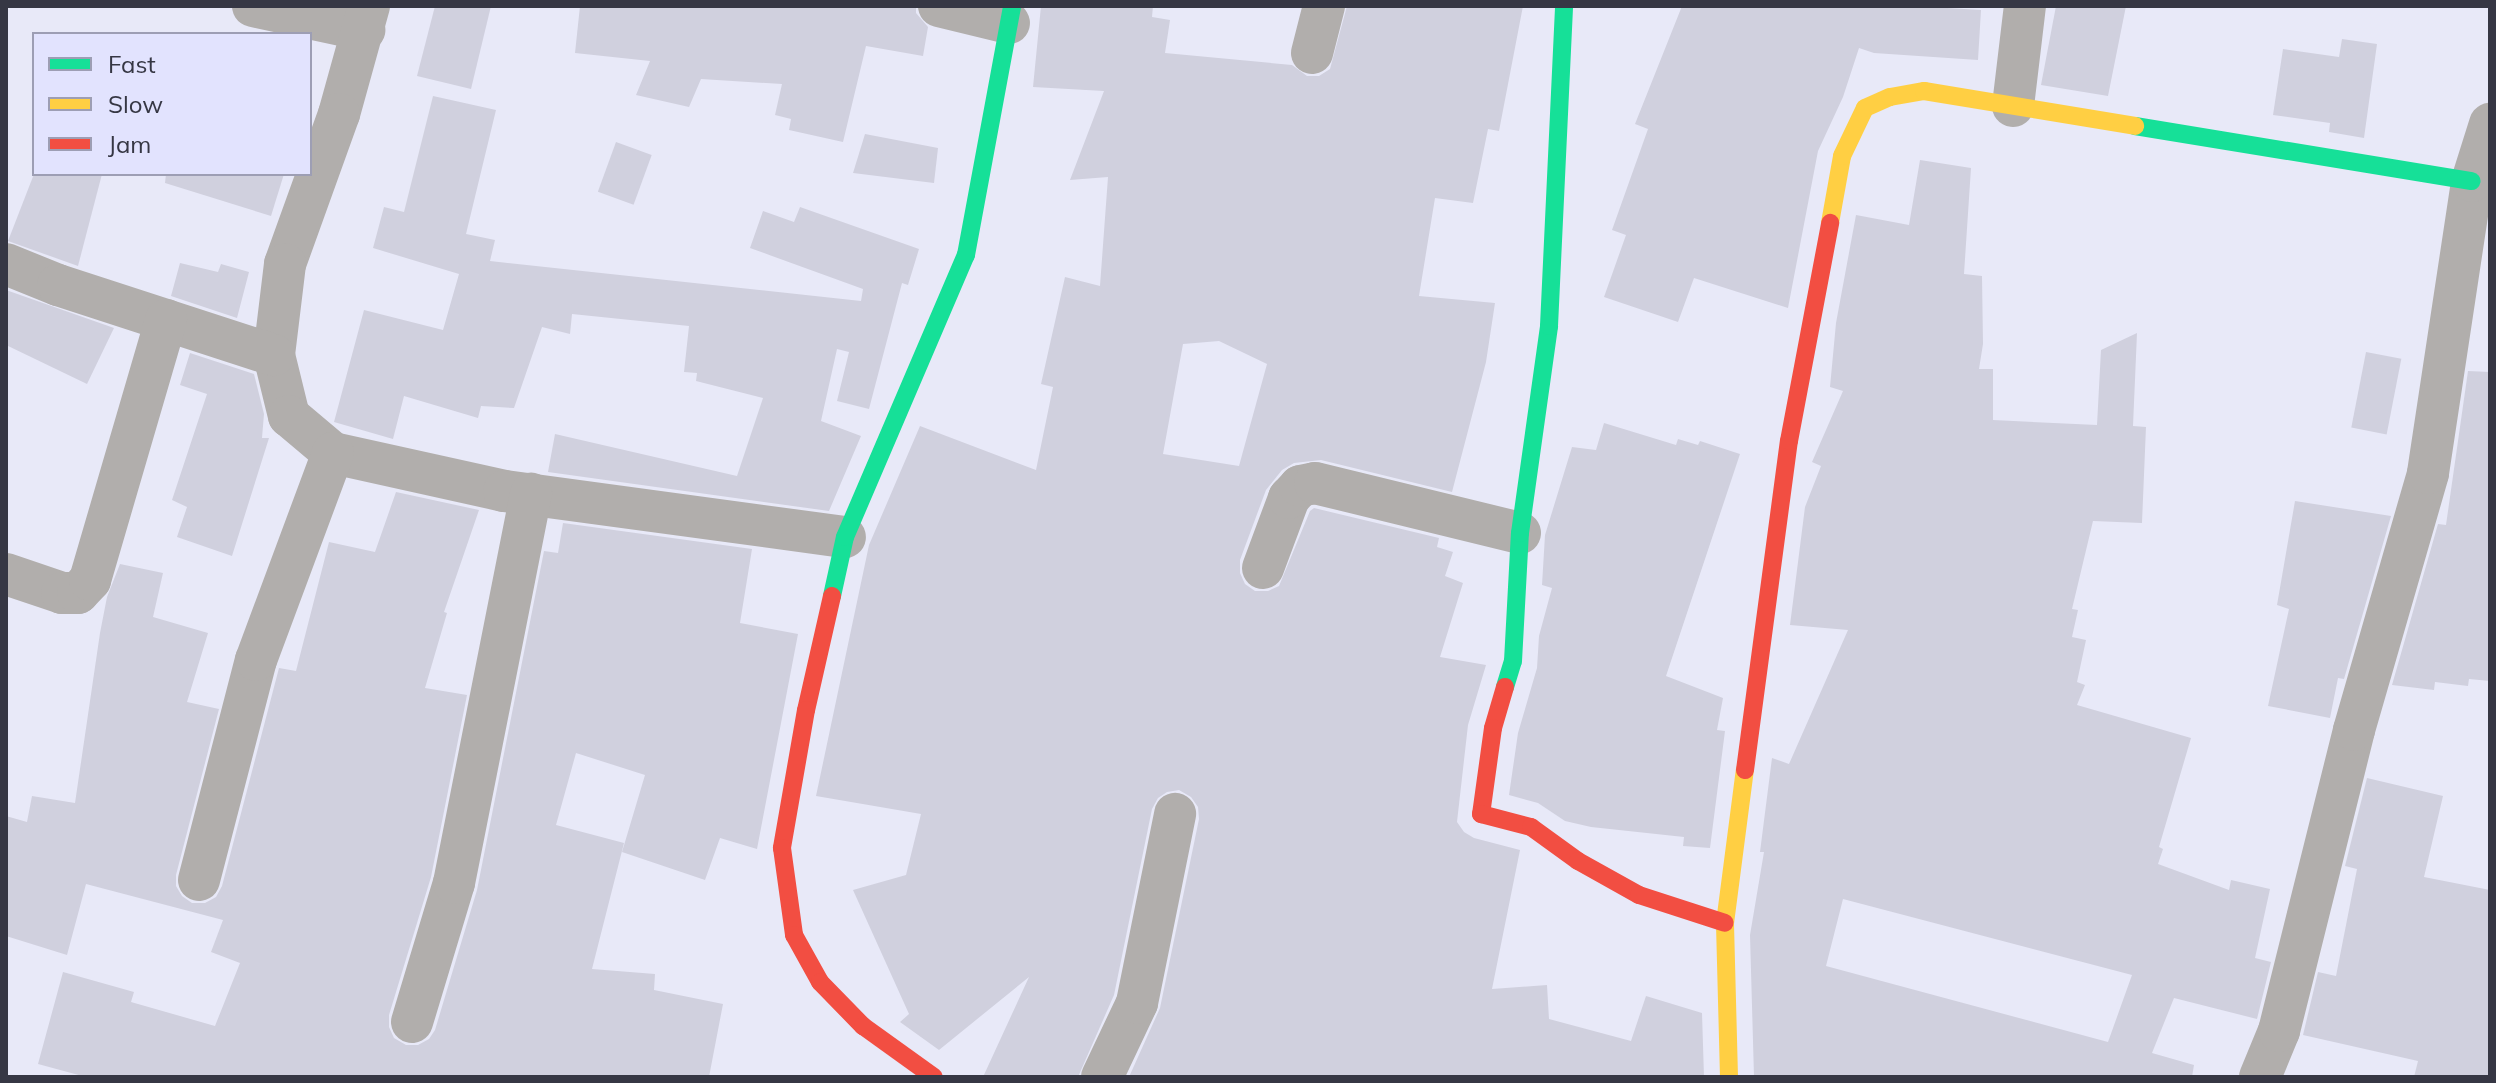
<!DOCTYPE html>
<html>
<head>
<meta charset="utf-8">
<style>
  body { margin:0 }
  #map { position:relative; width:2496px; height:1083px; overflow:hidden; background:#e8e9f8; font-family:Mulish,sans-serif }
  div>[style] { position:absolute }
  .building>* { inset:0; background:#d0d0de; transform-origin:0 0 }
  .street>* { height:42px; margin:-21px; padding:0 21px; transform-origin:21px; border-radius:21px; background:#b1aeac }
  .fast>* { height:18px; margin:-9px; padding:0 9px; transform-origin:9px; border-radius:9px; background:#16e098 }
  .slow>* { height:18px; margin:-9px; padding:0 9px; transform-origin:9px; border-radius:9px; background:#ffcf43 }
  .jam>* { height:18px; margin:-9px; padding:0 9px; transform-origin:9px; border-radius:9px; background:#f24e42 }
  span { translate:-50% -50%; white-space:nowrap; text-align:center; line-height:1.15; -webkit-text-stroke:6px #e2e3fe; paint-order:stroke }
  .frame { position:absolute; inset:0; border:8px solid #363744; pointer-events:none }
  .legend { position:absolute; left:32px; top:32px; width:280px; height:144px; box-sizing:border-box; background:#e2e3fe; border:2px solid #9d9eb4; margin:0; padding:10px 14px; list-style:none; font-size:24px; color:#363744 }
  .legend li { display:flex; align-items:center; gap:16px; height:40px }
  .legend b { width:40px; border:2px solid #9d9eb4 }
</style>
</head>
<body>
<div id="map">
  <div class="building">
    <div style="clip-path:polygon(435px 6px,491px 6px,471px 89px,417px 76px)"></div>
    <div style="clip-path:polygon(580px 6px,916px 6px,916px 13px,928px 27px,923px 56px,866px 46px,843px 142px,789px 130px,791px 119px,775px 115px,782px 84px,701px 79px,689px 107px,636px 95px,650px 61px,575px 53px)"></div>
    <div style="clip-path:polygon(evenodd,1041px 6px,1153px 6px,1152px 17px,1170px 20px,1165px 53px,1292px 65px,1307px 76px,1319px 76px,1330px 69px,1347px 6px,1523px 6px,1499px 131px,1488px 129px,1473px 203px,1435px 198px,1419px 296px,1495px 303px,1486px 362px,1452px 492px,1321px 460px,1294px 463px,1282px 470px,1266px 490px,1240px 560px,1240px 573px,1245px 584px,1255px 591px,1268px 591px,1279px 586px,1310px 511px,1314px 508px,1439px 538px,1437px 547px,1453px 552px,1445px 576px,1463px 583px,1440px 657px,1486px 665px,1468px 725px,1457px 822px,1464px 832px,1474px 838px,1520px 850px,1492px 989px,1547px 985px,1549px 1019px,1631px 1041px,1646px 996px,1702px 1013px,1704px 1077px,1129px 1077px,1160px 1008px,1199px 819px,1198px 807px,1191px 797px,1179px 790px,1167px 792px,1158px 798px,1152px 809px,1114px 995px,1078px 1077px,983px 1077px,1029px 977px,939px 1050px,900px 1022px,909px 1014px,853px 890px,906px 875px,921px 814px,816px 796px,869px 545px,920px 426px,1036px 470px,1053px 387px,1041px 384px,1065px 277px,1100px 286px,1108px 177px,1070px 180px,1104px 91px,1033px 87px,1041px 6px,1219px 341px,1267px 364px,1239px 466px,1163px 454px,1183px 344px,1219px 341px)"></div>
    <div style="clip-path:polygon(1682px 6px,1913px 6px,1981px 10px,1978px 60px,1874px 53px,1859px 48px,1843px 97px,1818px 151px,1788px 308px,1694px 278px,1678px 322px,1604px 297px,1626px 235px,1612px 230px,1648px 129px,1635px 124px)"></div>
    <div style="clip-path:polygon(2056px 6px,2126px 6px,2108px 96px,2041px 85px)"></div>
    <div style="clip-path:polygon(2342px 39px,2377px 44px,2364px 138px,2329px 132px,2330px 123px,2273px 115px,2283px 49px,2339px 57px)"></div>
    <div style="clip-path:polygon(433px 96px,496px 110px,466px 234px,495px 240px,490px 261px,861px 301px,863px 289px,750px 248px,763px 211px,794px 222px,800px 207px,919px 249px,908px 285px,902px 283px,869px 409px,837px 401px,849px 352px,837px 349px,821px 421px,861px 436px,829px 511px,548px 472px,555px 434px,737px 476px,763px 398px,696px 381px,697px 373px,684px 372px,689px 326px,572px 314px,570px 334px,542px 327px,514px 408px,481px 406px,478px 418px,404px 396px,393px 439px,334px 422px,364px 310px,443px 330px,459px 274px,373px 248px,384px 207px,404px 212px)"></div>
    <div style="clip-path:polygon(865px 134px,938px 148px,934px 183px,853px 173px)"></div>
    <div style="left:616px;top:142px;width:38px;height:53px;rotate:20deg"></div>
    <div style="clip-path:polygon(evenodd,1920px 160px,1971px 168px,1964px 274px,1982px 276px,1983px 344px,1979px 369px,1993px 369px,1993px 420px,2097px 425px,2101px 350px,2137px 333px,2133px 426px,2146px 427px,2142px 523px,2093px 521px,2072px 609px,2078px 610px,2072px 637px,2086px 640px,2077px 682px,2085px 685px,2077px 705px,2191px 738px,2159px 847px,2163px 849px,2158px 864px,2229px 890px,2231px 880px,2270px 889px,2255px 958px,2271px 962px,2257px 1019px,2174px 998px,2152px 1053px,2194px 1065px,2192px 1077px,1754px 1077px,1750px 935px,1764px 852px,1760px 852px,1772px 758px,1789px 764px,1848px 630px,1790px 625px,1805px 507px,1821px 466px,1812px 462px,1843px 391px,1830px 387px,1836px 323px,1856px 215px,1909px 225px,1920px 160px,1843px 899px,2132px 975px,2108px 1042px,1826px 966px,1843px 899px)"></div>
    <div style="clip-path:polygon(34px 174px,102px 174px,78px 266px,8px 241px)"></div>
    <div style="clip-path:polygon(166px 174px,284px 174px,271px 216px,165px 183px)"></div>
    <div style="clip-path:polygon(180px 263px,218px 272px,221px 264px,249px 272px,237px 318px,171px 296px)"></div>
    <div style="clip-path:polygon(6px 290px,114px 328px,87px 384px,6px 345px)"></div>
    <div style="left:2366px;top:352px;width:36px;height:77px;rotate:11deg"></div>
    <div style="clip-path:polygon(190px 353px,254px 374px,264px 414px,262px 438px,269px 438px,232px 556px,177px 537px,187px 507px,172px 500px,207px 394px,180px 385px)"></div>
    <div style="clip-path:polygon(2468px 371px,2490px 372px,2490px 681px,2469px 679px,2468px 686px,2435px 682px,2434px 690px,2392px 685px,2438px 524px,2446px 525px)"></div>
    <div style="clip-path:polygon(1604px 423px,1676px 445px,1678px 439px,1698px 445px,1700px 441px,1740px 454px,1666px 676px,1723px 698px,1717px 730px,1725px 731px,1710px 848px,1683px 846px,1684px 837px,1591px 827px,1565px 821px,1538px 803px,1509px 795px,1518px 733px,1537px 668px,1539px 636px,1552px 588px,1542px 585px,1545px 535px,1572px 447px,1596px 450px)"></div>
    <div style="clip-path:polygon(396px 492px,479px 510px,444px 612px,447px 613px,425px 688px,467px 695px,431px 877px,389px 1015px,389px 1027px,394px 1038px,406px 1045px,418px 1045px,429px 1039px,435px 1030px,477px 890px,544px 551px,558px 553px,563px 523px,752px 549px,740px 623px,798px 634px,757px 849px,720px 838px,705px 880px,622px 852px,645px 775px,576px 753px,556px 825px,624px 843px,592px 969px,655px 974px,654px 990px,723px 1004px,709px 1077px,86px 1077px,38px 1064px,63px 972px,134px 992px,131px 1002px,215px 1026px,240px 963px,211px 952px,223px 920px,86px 884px,67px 955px,6px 936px,6px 816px,27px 822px,32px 796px,75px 803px,100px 633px,107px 597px,120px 564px,163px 573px,153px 617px,208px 633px,187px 702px,219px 709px,176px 875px,176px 886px,182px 896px,192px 903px,205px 903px,216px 897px,222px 886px,279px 668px,296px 671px,329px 542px,375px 552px)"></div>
    <div style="clip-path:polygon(2295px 501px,2391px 516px,2344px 679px,2338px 678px,2330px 718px,2268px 706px,2289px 609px,2277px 605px)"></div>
    <div style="clip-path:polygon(2367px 778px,2443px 796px,2424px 877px,2490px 890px,2490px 1077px,2414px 1077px,2418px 1061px,2303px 1035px,2318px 972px,2336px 976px,2357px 869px,2345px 866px)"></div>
  </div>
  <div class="street">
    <div style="left:253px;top:6px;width:114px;rotate:12.2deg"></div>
    <div style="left:369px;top:6px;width:112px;rotate:105.5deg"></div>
    <div style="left:339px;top:114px;width:159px;rotate:109.8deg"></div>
    <div style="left:285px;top:264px;width:92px;rotate:96.9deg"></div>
    <div style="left:274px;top:355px;width:63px;rotate:76.2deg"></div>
    <div style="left:289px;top:416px;width:57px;rotate:40.1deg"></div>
    <div style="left:333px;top:453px;width:175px;rotate:12.5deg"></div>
    <div style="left:504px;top:491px;width:344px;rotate:7.7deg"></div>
    <div style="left:939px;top:6px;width:72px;rotate:13.7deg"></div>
    <div style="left:1312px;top:53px;width:49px;rotate:-75.7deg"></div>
    <div style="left:2013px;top:106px;width:101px;rotate:-83.2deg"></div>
    <div style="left:6px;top:264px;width:56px;rotate:22deg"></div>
    <div style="left:58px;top:285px;width:227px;rotate:18deg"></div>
    <div style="left:1263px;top:568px;width:75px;rotate:-69.6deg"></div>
    <div style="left:1289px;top:498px;width:16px;rotate:-47deg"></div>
    <div style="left:1300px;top:486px;width:15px;rotate:-11deg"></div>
    <div style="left:1315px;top:483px;width:211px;rotate:13.7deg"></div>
    <div style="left:6px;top:574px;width:59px;rotate:18.7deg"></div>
    <div style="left:62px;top:593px;width:16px"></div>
    <div style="left:78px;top:593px;width:18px;rotate:-47deg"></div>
    <div style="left:90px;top:580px;width:271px;rotate:-73.7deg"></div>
    <div style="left:199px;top:880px;width:227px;rotate:-75.5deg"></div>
    <div style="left:256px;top:660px;width:221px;rotate:-69.6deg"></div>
    <div style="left:412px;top:1022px;width:145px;rotate:-73.2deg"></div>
    <div style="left:454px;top:883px;width:397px;rotate:-78.8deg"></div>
    <div style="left:1102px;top:1077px;width:82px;rotate:-64.7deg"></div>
    <div style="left:1137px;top:1003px;width:193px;rotate:-78.6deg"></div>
    <div style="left:2260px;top:1077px;width:50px;rotate:-67.6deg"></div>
    <div style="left:2279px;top:1031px;width:310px;rotate:-76deg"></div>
    <div style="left:2354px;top:730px;width:267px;rotate:-73.9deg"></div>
    <div style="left:2428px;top:473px;width:295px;rotate:-81.4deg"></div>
    <div style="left:2472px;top:181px;width:60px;rotate:-72.5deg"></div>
  </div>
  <div class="fast">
    <div style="left:2135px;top:126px;width:341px;rotate:9.3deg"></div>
    <div style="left:832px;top:596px;width:60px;rotate:-77.6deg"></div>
    <div style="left:845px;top:537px;width:307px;rotate:-66.8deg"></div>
    <div style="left:966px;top:255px;width:253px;rotate:-79.5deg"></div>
    <div style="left:1505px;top:687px;width:27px;rotate:-73deg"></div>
    <div style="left:1513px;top:661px;width:128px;rotate:-86.9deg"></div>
    <div style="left:1520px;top:533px;width:209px;rotate:-82deg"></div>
    <div style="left:1549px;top:326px;width:320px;rotate:-87.3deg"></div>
  </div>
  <div class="slow">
    <div style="left:1830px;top:223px;width:68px;rotate:-79.8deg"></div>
    <div style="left:1842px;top:156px;width:53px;rotate:-64.4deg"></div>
    <div style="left:1865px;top:108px;width:27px;rotate:-24deg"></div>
    <div style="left:1890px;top:97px;width:35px;rotate:-10deg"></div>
    <div style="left:1924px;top:91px;width:214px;rotate:9.4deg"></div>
    <div style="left:1729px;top:1077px;width:154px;rotate:-91.5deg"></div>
    <div style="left:1725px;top:923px;width:154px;rotate:-82.6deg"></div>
  </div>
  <div class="jam">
    <div style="left:832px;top:596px;width:117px;rotate:102.8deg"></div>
    <div style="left:806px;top:710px;width:140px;rotate:99.9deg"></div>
    <div style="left:782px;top:848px;width:88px;rotate:82.1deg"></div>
    <div style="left:794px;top:935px;width:54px;rotate:61deg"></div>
    <div style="left:820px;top:982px;width:62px;rotate:45.7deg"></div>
    <div style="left:863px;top:1026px;width:87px;rotate:35.7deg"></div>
    <div style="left:1505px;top:687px;width:43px;rotate:106.3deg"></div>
    <div style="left:1493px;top:728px;width:87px;rotate:97.9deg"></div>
    <div style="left:1481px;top:814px;width:52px;rotate:14.6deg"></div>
    <div style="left:1531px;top:827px;width:58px;rotate:35.9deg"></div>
    <div style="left:1578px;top:861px;width:70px;rotate:29.1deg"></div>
    <div style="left:1639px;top:895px;width:90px;rotate:18deg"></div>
    <div style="left:1745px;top:770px;width:332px;rotate:-82.4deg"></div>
    <div style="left:1789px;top:441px;width:222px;rotate:-79.3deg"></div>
  </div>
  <div class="frame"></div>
  <ul class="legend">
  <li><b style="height:10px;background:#16e098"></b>Fast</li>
  <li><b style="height:10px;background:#ffcf43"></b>Slow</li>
  <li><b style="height:10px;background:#f24e42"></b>Jam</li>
  </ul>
</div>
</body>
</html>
